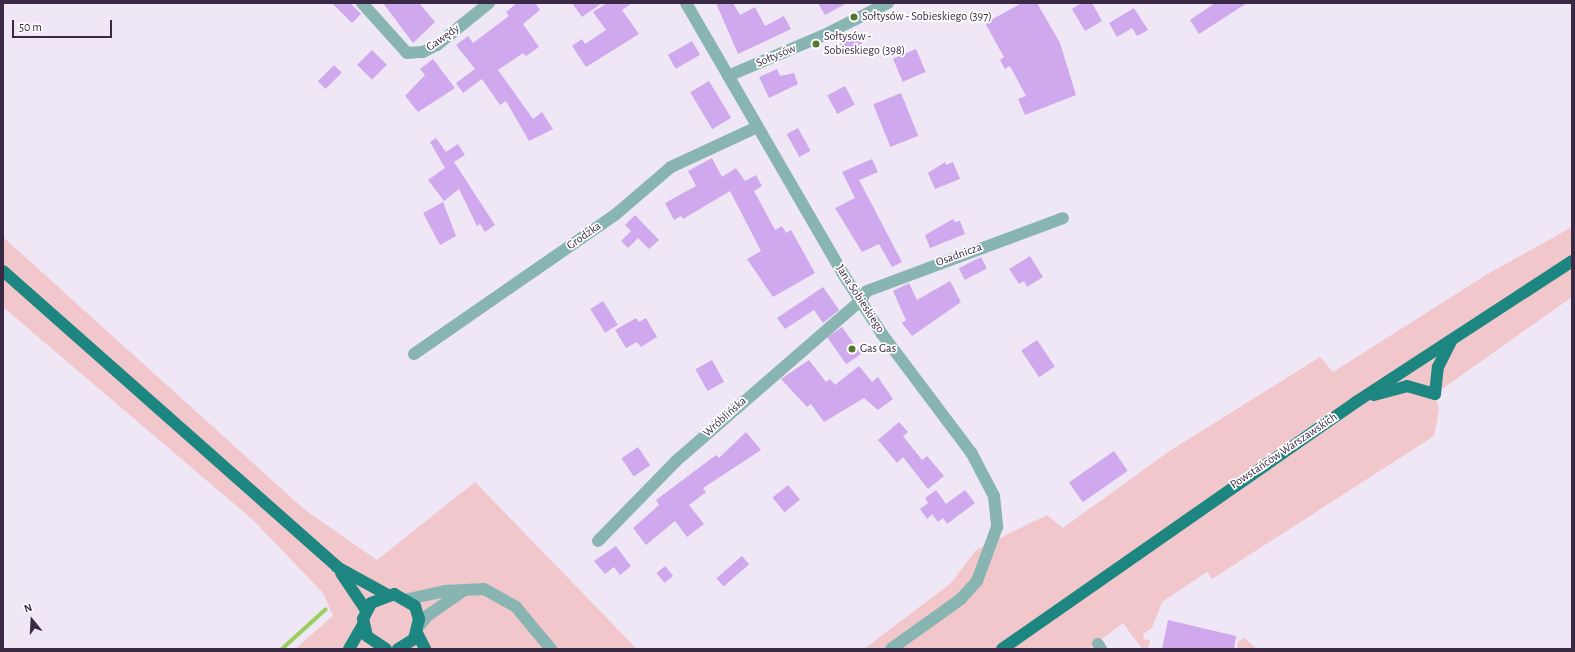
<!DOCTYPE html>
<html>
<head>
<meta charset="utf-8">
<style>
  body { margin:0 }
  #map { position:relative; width:1575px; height:652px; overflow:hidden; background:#efe7f6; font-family:"Alegreya Sans",sans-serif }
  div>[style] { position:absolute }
  .green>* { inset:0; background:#f2c7cc }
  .stream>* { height:4px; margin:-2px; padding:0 2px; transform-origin:2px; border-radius:2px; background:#9acf5d }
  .building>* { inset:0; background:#d0a8ee; transform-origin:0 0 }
  .minor>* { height:12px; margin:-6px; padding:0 6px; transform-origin:6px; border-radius:6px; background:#88b5b1 }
  .major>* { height:12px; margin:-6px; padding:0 6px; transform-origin:6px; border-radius:6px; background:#1d8681 }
  .dots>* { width:11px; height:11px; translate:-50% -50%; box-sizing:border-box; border:2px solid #fff; border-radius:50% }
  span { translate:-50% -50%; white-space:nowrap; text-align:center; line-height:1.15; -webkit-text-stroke:3.5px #fff; paint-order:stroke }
  .poi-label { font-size:12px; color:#392945 }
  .left { translate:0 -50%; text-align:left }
  .street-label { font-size:12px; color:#392945 }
  .frame { position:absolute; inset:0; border:4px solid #392945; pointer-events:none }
  .north { position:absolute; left:12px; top:600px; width:40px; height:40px; -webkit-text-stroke:3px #fff; paint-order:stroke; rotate:342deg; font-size:11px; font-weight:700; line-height:16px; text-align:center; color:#392945 }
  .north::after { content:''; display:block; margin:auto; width:14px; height:18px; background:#392945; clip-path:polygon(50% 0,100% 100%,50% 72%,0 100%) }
  .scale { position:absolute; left:12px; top:20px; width:100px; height:18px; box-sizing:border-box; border:2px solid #392945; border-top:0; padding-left:5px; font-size:12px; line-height:14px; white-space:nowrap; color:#392945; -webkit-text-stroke:3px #fff; paint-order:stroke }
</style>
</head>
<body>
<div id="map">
  <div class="green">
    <div style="clip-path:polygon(1572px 227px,1572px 297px,1435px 394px,1439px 410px,1434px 436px,1212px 579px,1207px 572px,1162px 602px,1152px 628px,1144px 633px,1143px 639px,1150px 640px,1148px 649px,1142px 649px,1123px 623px,1089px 649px,864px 649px,951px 583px,976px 550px,1047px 515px,1063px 528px,1168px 452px,1320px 357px,1333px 372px,1486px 275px)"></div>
    <div style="clip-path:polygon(3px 237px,305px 510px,377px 560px,475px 482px,637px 649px,295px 649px,333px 616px,323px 593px,253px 520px,3px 307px)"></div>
    <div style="clip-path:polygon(1244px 638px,1256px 648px,1257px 649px,1237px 649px,1238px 642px)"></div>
  </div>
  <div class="stream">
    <div style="left:282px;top:649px;width:59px;rotate:-42.3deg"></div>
  </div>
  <div class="building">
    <div style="clip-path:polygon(332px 3px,350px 3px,361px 14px,352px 23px)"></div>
    <div style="clip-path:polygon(383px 3px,419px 3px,435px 22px,413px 43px)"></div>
    <div style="clip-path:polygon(517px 3px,535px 3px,540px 10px,523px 24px,539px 47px,526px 56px,523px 53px,498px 70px,533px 119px,542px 112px,553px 129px,529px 141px,506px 101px,500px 105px,482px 79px,463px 93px,456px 83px,475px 69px,456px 45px,468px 36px,473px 43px,509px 16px,506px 12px)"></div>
    <div style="clip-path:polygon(572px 3px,602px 3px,582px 17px)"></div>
    <div style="clip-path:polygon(607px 3px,632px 3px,622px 10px,639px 34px,586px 67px,572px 46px,582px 39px,585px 44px,606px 30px,593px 12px)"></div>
    <div style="clip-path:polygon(716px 3px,733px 3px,740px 15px,755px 7px,765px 26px,784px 16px,791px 29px,738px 54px)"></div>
    <div style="clip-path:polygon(818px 3px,847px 3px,825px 15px)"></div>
    <div style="clip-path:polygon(1022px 3px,1037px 3px,1060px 43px,1076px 95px,1025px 115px,1018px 99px,1026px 96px,1010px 66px,1005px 69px,1000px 60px,1004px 57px,985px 23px)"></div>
    <div style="clip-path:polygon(1082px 3px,1092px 3px,1102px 21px,1085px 31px,1072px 9px)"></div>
    <div style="clip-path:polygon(1215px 3px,1247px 3px,1199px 34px,1190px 20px)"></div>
    <div style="clip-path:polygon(1134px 8px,1148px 30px,1137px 36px,1132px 28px,1117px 37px,1109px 23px)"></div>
    <div style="left:856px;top:34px;width:12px;height:19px;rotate:59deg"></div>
    <div style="left:692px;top:41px;width:16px;height:28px;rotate:60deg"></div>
    <div style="left:916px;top:49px;width:25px;height:25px;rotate:67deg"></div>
    <div style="left:372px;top:50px;width:21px;height:21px;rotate:45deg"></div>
    <div style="clip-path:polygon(433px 59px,455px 88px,418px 112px,405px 96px,425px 75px,420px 69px)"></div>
    <div style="left:334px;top:65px;width:11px;height:23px;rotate:45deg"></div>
    <div style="clip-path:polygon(777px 69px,780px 76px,794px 73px,798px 84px,769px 98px,759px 77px)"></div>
    <div style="left:709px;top:81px;width:43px;height:22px;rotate:59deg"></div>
    <div style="left:845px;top:86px;width:21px;height:20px;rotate:62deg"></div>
    <div style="left:901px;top:93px;width:46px;height:30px;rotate:68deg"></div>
    <div style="left:798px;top:128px;width:26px;height:13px;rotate:61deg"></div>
    <div style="clip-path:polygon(436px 138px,446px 152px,458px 144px,465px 155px,454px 162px,495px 225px,485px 232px,480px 224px,477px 226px,459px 189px,444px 201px,428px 180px,445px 168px,430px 142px)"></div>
    <div style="clip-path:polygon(712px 158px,722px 177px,736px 168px,745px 181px,756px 175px,762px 186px,754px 191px,775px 230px,782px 226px,786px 233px,791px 230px,815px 273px,773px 297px,747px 259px,761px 251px,730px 191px,683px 219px,681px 216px,674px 220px,665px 203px,696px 186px,688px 171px)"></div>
    <div style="clip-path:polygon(872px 159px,878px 172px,859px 180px,902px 262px,892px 267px,879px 244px,862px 252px,835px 208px,855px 198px,842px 172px)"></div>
    <div style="clip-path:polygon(945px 162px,946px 165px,953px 162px,960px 179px,935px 189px,928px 173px)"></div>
    <div style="clip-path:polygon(443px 202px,456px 236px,440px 245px,423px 213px)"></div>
    <div style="clip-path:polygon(635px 215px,659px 240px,649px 249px,638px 238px,628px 248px,621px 241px,631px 231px,625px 225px)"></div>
    <div style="clip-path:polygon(953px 219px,955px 222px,960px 221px,965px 234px,930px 248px,925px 235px)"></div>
    <div style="clip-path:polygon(1030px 256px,1043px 277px,1027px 287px,1024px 281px,1019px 284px,1009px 269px)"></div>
    <div style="left:981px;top:257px;width:13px;height:25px;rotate:63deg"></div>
    <div style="clip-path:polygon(950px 281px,961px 302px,912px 336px,902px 323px,906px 320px,893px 291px,909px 283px,917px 300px)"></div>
    <div style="clip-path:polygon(823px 287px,839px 310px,823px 323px,814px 310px,785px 329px,777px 318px)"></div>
    <div style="left:603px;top:301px;width:28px;height:15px;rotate:58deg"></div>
    <div style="clip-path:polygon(636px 318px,639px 322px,646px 318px,657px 337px,641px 347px,637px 342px,626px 348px,615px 330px)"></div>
    <div style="left:842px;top:327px;width:33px;height:18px;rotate:55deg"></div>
    <div style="left:1037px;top:340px;width:32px;height:19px;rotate:56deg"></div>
    <div style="left:712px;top:360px;width:25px;height:19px;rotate:61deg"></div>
    <div style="clip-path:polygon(809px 360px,826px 382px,830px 379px,835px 385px,859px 366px,872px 382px,878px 377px,893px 399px,878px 410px,864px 398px,824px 422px,811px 404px,807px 407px,781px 379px)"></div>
    <div style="clip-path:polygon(899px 422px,908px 432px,903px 436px,922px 460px,927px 456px,944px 476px,928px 489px,903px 457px,897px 463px,878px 440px)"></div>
    <div style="clip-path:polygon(746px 432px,761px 450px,703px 488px,706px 492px,689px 505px,704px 524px,687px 537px,675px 521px,646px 545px,633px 528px,659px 505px,656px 500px,716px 455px,719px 458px)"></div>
    <div style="left:638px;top:447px;width:22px;height:20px;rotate:56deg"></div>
    <div style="left:1114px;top:451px;width:24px;height:55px;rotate:55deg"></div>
    <div style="left:788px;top:485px;width:19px;height:20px;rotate:51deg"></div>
    <div style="clip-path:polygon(936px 490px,946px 504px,965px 490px,975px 503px,947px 524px,943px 518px,938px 522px,932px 514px,927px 519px,920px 509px,928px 503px,925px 498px)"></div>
    <div style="clip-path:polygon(616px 546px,631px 566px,620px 575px,614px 567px,605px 574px,594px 561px)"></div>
    <div style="left:742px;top:556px;width:11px;height:34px;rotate:49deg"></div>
    <div style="left:665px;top:566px;width:13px;height:11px;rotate:51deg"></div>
    <div style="clip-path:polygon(1168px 620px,1236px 636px,1234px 649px,1162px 649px)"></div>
  </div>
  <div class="minor">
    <div style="left:362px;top:3px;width:67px;rotate:48deg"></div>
    <div style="left:407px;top:53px;width:16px;rotate:-4deg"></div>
    <div style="left:423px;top:52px;width:16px;rotate:-27deg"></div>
    <div style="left:437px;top:45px;width:67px;rotate:-38.9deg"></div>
    <div style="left:686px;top:3px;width:313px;rotate:59.9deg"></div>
    <div style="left:843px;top:274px;width:72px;rotate:57deg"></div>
    <div style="left:882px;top:334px;width:150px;rotate:53.1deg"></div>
    <div style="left:972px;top:454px;width:47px;rotate:62.4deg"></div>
    <div style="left:994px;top:496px;width:31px;rotate:84deg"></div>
    <div style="left:997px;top:527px;width:58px;rotate:110.3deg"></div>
    <div style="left:977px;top:581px;width:24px;rotate:132deg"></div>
    <div style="left:961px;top:599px;width:86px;rotate:144.5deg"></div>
    <div style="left:728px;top:76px;width:102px;rotate:-23.1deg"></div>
    <div style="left:822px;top:36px;width:74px;rotate:-26.6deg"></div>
    <div style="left:414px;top:354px;width:246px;rotate:-34.7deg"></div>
    <div style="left:616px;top:214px;width:72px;rotate:-40.5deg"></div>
    <div style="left:671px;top:167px;width:95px;rotate:-24.9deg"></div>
    <div style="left:598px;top:541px;width:112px;rotate:-45.7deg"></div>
    <div style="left:676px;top:461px;width:244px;rotate:-41deg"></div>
    <div style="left:860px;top:301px;width:12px;rotate:-55deg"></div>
    <div style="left:867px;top:291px;width:209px;rotate:-20.4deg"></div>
    <div style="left:408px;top:599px;width:38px;rotate:-12deg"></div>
    <div style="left:445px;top:591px;width:39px;rotate:-3deg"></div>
    <div style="left:484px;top:589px;width:37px;rotate:29deg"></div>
    <div style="left:516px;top:607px;width:55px;rotate:50.2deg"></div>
    <div style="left:419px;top:626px;width:13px;rotate:-51deg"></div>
    <div style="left:427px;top:616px;width:44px;rotate:-34.8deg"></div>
    <div style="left:1098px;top:644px;width:6px;rotate:59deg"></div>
  </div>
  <div class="major">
    <div style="left:3px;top:271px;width:446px;rotate:41.5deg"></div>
    <div style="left:337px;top:567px;width:56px;rotate:28.9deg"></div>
    <div style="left:1374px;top:395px;width:34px;rotate:-15deg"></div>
    <div style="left:1407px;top:386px;width:29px;rotate:16deg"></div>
    <div style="left:1435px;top:394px;width:27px;rotate:-84deg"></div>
    <div style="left:1438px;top:367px;width:30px;rotate:-63deg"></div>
    <div style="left:341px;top:573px;width:45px;rotate:56deg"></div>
    <div style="left:417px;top:633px;width:18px;rotate:63deg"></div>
    <div style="left:349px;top:649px;width:30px;rotate:-60deg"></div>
    <div style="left:386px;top:649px;width:23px;rotate:-146deg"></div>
    <div style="left:367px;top:636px;width:17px;rotate:-103deg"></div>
    <div style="left:363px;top:619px;width:18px;rotate:-63deg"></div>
    <div style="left:371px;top:603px;width:25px;rotate:-21deg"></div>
    <div style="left:394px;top:594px;width:24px;rotate:30deg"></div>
    <div style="left:415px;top:606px;width:14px;rotate:73deg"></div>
    <div style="left:419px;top:619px;width:21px;rotate:104deg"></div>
    <div style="left:414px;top:639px;width:19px;rotate:148deg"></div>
    <div style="left:1002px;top:649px;width:432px;rotate:-34.9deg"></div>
    <div style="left:1356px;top:402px;width:258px;rotate:-33.1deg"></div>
  </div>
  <div class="dots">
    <div style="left:854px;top:17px;background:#54762d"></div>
    <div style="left:816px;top:44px;background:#54762d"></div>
    <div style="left:852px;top:349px;background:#54762d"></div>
  </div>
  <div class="poi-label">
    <span class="left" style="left:862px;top:17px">Sołtysów - Sobieskiego (397)</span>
    <span class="left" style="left:824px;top:44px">Sołtysów -<br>Sobieskiego (398)</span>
    <span class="left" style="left:860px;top:349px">Gas Gas</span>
  </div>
  <div class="street-label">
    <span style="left:443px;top:38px;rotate:-35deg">Gawędy</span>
    <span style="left:776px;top:56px;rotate:-23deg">Sołtysów</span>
    <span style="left:584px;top:236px;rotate:-35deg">Grodzka</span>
    <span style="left:959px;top:255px;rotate:-20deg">Osadnicza</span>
    <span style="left:860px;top:299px;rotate:57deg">Jana Sobieskiego</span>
    <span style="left:725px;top:417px;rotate:-42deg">Wróblińska</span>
    <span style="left:1284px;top:451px;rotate:-34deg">Powstańców Warszawskich</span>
  </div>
  <div class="frame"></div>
  <div class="north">N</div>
  <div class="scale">50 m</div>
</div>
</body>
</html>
